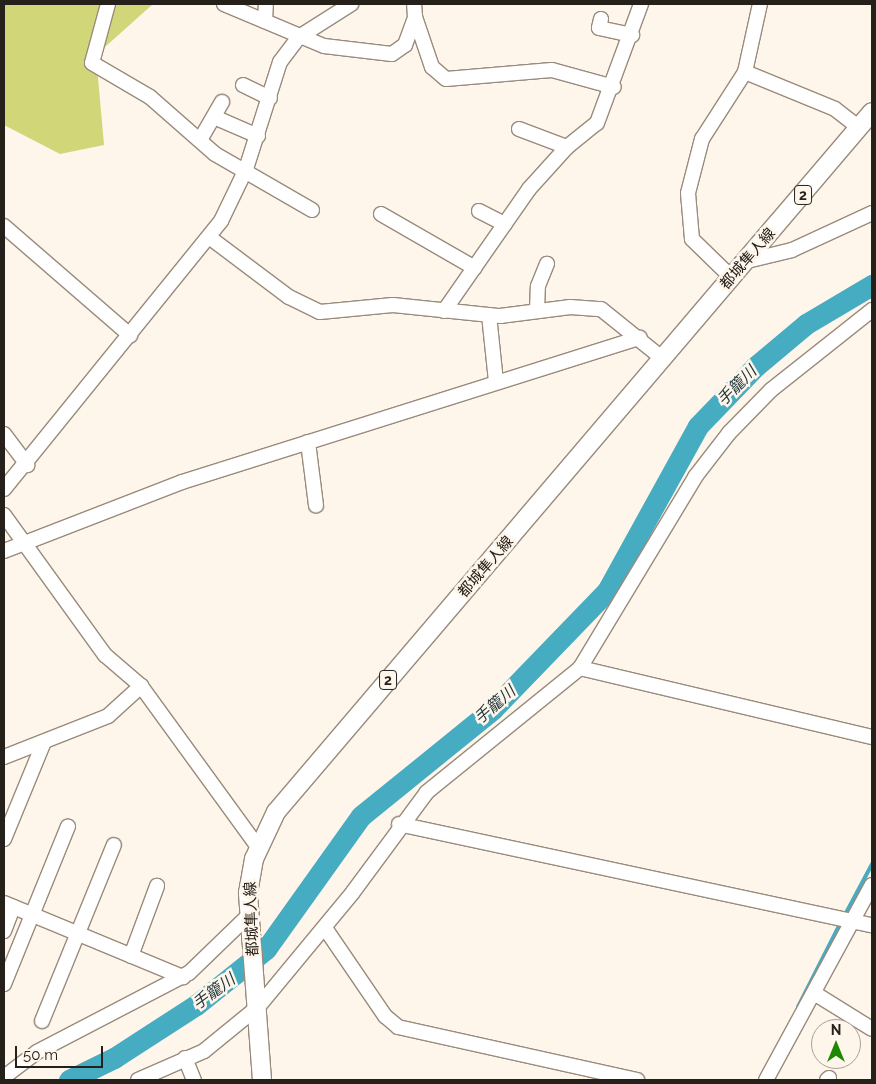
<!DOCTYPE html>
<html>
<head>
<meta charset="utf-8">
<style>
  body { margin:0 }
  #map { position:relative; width:876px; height:1084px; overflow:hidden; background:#fef5eb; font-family:Raleway,"Noto Sans JP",sans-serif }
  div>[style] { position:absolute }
  .green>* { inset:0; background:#d1d678 }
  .stream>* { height:4px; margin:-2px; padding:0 2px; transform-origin:2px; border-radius:2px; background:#46acc1 }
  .river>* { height:21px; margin:-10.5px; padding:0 10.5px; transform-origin:10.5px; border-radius:10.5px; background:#46acc1 }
  .roads { filter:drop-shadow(1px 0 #998b7c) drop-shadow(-1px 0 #998b7c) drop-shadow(0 1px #998b7c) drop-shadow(0 -1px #998b7c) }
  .minor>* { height:14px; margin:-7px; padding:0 7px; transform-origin:7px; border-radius:7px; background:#fff }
  .major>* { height:18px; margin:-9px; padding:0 9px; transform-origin:9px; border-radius:9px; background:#fff }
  span { translate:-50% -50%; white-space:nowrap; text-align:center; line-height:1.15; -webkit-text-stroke:5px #fef5eb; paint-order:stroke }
  .shield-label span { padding:1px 4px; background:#fef5eb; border:1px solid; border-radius:4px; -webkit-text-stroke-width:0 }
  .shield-label { font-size:14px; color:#26201b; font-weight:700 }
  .street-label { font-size:15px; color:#26201b }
  .water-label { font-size:16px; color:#1f363b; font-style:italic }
  .frame { position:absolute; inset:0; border:5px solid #26201b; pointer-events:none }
  .north { position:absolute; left:811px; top:1019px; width:50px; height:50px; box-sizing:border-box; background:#fef5eb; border:1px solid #a8a098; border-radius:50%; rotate:0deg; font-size:14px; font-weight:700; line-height:20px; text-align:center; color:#26201b }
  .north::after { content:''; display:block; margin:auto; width:18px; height:22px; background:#1d8800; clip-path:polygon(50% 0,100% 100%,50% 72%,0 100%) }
  .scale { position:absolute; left:15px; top:1046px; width:88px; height:22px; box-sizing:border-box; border:2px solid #26201b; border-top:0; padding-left:6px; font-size:15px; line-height:18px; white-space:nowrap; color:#26201b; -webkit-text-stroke:4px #fef5eb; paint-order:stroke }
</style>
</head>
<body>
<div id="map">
  <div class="green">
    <div style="clip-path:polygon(4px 4px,153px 4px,96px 55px,104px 145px,60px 154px,4px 125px)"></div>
  </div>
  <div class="stream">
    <div style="left:846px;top:913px;width:55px;rotate:-62deg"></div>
    <div style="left:798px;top:1007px;width:95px;rotate:-63.2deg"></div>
  </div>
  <div class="river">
    <div style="left:69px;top:1080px;width:50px;rotate:-26.1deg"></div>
    <div style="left:114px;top:1058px;width:98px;rotate:-32.9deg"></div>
    <div style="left:196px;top:1005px;width:90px;rotate:-38.7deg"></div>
    <div style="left:266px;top:949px;width:163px;rotate:-54.5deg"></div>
    <div style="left:361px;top:816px;width:170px;rotate:-39deg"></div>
    <div style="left:493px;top:709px;width:164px;rotate:-46deg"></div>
    <div style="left:607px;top:591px;width:188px;rotate:-61.1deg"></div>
    <div style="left:698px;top:426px;width:83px;rotate:-46deg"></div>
    <div style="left:756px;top:366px;width:65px;rotate:-40deg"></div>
    <div style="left:806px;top:324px;width:77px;rotate:-30.6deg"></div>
  </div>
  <div class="roads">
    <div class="minor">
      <div style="left:108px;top:4px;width:61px;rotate:105.2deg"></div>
      <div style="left:92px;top:63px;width:67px;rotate:30.4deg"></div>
      <div style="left:150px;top:97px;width:86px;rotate:41.2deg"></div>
      <div style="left:215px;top:154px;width:112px;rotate:30deg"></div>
      <div style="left:224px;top:4px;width:108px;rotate:22.8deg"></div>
      <div style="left:324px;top:46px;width:68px;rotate:6.7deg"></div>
      <div style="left:392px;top:54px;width:16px;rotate:-35deg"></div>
      <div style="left:405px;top:45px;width:30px;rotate:-70deg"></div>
      <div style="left:415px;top:17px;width:13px;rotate:-94deg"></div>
      <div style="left:415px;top:17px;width:53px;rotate:71.2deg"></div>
      <div style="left:432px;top:67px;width:18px;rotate:41deg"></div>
      <div style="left:446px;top:79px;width:106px;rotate:-4.9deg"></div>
      <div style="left:552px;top:70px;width:64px;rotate:15.3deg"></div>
      <div style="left:601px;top:19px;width:9px;rotate:103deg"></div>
      <div style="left:599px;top:28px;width:34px;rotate:12deg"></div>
      <div style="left:265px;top:21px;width:17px;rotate:-87deg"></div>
      <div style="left:745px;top:72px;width:97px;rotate:22.3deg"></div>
      <div style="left:835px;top:109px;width:31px;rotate:38deg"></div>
      <div style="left:243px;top:85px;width:30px;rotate:26deg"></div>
      <div style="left:214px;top:117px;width:48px;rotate:23.4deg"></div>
      <div style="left:519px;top:129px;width:51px;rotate:20.6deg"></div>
      <div style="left:200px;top:140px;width:44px;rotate:-59.9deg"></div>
      <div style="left:479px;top:211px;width:29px;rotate:27deg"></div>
      <div style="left:381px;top:214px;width:108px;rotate:29.9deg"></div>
      <div style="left:4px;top:226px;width:167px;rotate:40.9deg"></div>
      <div style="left:209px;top:237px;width:100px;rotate:36.9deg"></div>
      <div style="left:289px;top:297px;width:34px;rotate:26deg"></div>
      <div style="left:320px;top:312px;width:73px;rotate:-5.5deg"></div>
      <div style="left:393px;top:305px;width:108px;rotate:5.9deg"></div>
      <div style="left:500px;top:316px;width:71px;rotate:-7.3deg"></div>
      <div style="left:570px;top:307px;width:31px;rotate:4deg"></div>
      <div style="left:601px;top:309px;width:78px;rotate:38.8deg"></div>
      <div style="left:747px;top:261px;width:46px;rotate:-13.7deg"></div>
      <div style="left:792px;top:250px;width:88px;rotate:-24.8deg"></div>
      <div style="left:732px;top:278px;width:56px;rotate:-135.7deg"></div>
      <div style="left:692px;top:239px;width:46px;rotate:-95deg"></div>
      <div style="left:688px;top:193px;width:56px;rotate:-75.5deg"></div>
      <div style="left:702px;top:139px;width:80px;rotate:-57.3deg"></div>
      <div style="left:745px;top:72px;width:70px;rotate:-77.6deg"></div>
      <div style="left:444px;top:311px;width:149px;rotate:-55.1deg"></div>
      <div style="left:529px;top:189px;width:57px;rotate:-47.9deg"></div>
      <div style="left:567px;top:147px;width:38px;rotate:-39deg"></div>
      <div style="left:597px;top:123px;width:127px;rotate:-69.7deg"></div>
      <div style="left:537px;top:311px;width:25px;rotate:-88deg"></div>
      <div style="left:538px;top:286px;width:24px;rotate:-68deg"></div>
      <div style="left:489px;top:315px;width:67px;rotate:84deg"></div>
      <div style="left:4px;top:434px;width:39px;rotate:53deg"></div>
      <div style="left:308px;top:442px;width:64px;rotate:82.8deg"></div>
      <div style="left:4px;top:489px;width:345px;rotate:-51deg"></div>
      <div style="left:221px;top:221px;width:58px;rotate:-64.3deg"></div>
      <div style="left:246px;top:169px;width:112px;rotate:-72.4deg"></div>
      <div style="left:280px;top:62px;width:31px;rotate:-53deg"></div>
      <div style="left:299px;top:37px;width:62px;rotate:-32.4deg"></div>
      <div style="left:4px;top:515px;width:173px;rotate:54.2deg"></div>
      <div style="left:105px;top:655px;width:48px;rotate:40.7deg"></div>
      <div style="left:141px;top:686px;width:199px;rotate:54deg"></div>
      <div style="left:4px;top:551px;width:191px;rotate:-21.2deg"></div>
      <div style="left:182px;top:482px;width:480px;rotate:-17.5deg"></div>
      <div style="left:580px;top:668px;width:300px;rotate:13.3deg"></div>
      <div style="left:4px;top:757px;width:112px;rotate:-21.5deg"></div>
      <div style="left:108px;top:716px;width:45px;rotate:-42.3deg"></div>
      <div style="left:399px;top:824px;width:484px;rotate:12.1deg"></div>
      <div style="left:4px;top:839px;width:105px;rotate:-67.6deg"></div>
      <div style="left:4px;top:903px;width:194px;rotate:22.5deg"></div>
      <div style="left:325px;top:928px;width:107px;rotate:55.7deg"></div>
      <div style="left:385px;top:1016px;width:17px;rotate:40deg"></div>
      <div style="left:398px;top:1027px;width:245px;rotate:12.5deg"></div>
      <div style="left:4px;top:931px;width:26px;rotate:-69deg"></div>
      <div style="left:131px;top:956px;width:75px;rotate:-69.6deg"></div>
      <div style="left:4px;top:984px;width:170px;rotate:-67.9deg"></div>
      <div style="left:814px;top:993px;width:68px;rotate:31.8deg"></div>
      <div style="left:42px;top:1021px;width:190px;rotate:-67.8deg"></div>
      <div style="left:185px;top:1058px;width:24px;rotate:68deg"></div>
      <div style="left:4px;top:1077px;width:41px;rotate:-37.1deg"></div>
      <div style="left:37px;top:1052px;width:171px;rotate:-27.5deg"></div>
      <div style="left:189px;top:973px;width:82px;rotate:-44deg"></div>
      <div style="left:138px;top:1080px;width:72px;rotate:-23.7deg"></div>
      <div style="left:204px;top:1051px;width:70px;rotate:-39.2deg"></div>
      <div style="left:258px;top:1007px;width:149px;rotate:-50.4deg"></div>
      <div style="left:353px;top:892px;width:124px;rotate:-53.5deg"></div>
      <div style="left:427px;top:792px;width:197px;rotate:-39deg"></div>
      <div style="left:580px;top:668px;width:223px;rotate:-58.9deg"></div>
      <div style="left:695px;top:477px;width:56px;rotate:-52.3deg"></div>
      <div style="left:729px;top:433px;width:60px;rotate:-45.7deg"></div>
      <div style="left:771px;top:390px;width:129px;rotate:-38.4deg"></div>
      <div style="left:766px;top:1080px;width:222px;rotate:-61.5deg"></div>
      <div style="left:827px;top:1080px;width:3px;rotate:-45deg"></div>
    </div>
    <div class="major">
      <div style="left:262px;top:1080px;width:188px;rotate:-94.3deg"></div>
      <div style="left:248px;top:893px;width:35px;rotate:-80deg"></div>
      <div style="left:254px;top:859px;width:52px;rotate:-64.9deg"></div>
      <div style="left:276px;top:812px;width:919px;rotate:-49.59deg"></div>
    </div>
  </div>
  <div class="shield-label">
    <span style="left:803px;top:195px">2</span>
    <span style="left:388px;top:680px">2</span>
  </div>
  <div class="street-label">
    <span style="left:748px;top:259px;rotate:-49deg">都城隼人線</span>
    <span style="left:486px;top:567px;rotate:-49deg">都城隼人線</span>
    <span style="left:252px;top:919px;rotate:-92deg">都城隼人線</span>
  </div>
  <div class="water-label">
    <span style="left:737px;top:386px;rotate:-45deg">手籠川</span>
    <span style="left:495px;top:705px;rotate:-41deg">手籠川</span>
    <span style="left:214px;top:992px;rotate:-36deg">手籠川</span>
  </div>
  <div class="frame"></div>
  <div class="north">N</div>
  <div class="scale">50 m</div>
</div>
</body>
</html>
